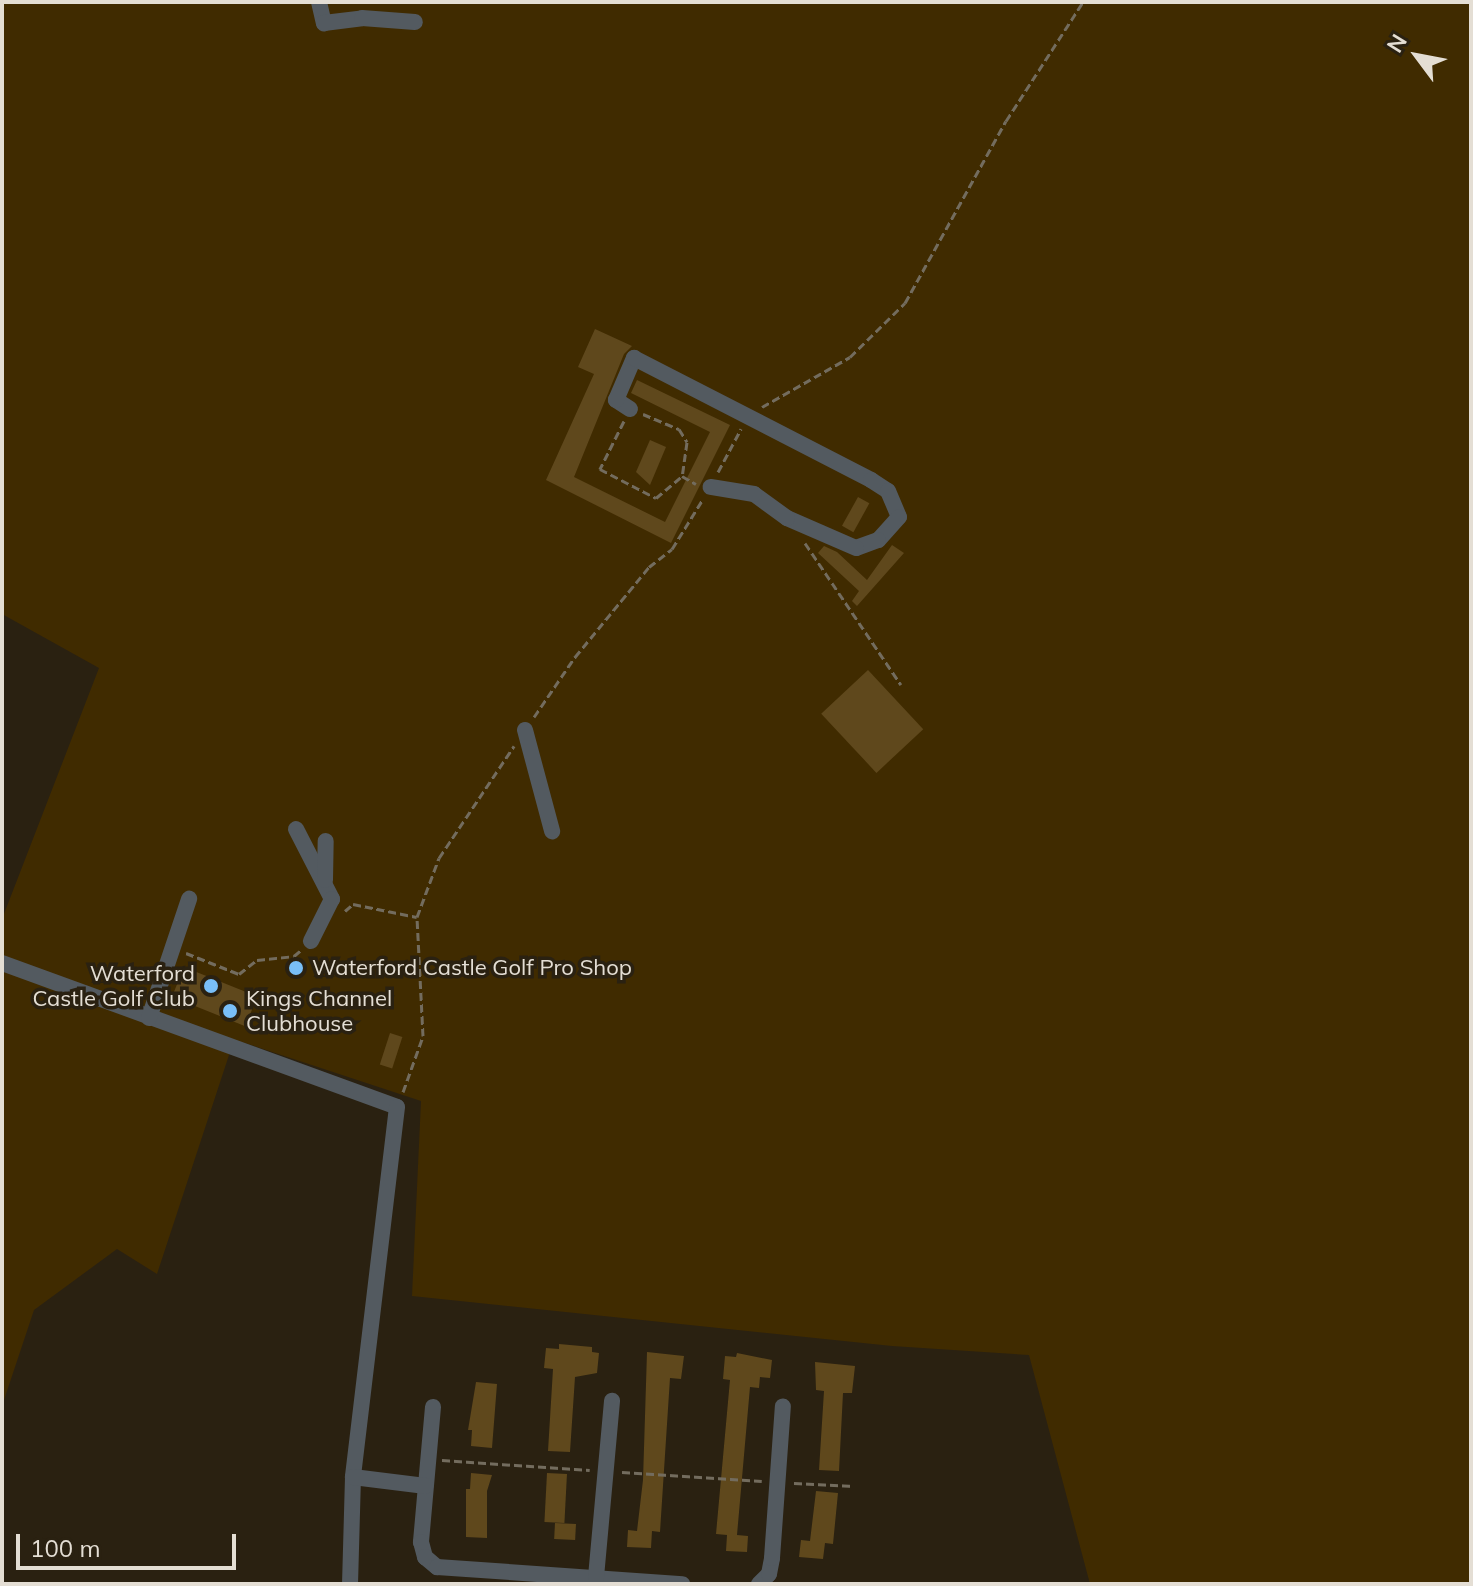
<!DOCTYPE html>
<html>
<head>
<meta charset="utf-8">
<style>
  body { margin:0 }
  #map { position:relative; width:1473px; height:1586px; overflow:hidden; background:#2a2111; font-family:Mulish,sans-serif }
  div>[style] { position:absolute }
  .green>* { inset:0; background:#402b00 }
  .building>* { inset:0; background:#5f481c; transform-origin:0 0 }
  .path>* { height:3px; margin-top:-1.5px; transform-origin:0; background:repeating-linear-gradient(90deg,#736c5e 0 8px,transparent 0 12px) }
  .minor>* { height:16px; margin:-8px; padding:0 8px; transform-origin:8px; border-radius:8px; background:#535a60 }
  .dots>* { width:22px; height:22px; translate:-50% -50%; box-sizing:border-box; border:4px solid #2a2111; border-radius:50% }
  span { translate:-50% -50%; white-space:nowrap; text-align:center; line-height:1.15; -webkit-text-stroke:7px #2a2111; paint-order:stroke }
  .poi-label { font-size:22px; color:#e4ded4 }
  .left { translate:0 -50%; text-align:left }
  .right { translate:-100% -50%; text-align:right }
  .frame { position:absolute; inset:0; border:4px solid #e4ded4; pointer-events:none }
  .north { position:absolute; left:1377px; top:16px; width:80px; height:80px; -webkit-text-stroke:6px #2a2111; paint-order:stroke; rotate:302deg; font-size:22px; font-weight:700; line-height:32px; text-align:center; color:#e4ded4 }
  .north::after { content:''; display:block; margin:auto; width:28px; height:36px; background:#e4ded4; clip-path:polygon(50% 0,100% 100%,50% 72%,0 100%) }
  .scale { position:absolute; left:16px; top:1534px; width:220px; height:36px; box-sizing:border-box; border:4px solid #e4ded4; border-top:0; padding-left:10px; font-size:24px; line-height:28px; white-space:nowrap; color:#e4ded4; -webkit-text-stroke:6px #2a2111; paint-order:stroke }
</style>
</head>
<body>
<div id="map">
  <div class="green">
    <div style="clip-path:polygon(2px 2px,1471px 2px,1471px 1584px,1090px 1584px,1029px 1355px,892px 1346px,412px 1296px,421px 1101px,242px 1042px,230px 1052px,157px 1274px,117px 1249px,34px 1310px,2px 1406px,2px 919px,99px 668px,2px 614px)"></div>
  </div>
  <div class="building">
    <div style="clip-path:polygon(595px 329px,632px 346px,624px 354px,574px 477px,665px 522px,710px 432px,631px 393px,637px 380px,730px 425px,671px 543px,546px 480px,594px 374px,578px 367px)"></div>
    <div style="clip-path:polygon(650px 440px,666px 447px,650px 485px,636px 472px)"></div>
    <div style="left:858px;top:497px;width:13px;height:33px;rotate:29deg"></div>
    <div style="clip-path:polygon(892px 545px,904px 553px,857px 606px,852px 601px,859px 591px,818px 553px,824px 546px,837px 552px,867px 580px)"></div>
    <div style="left:868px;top:670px;width:81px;height:64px;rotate:47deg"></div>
    <div style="left:184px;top:967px;width:79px;height:32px;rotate:22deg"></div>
    <div style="left:390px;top:1033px;width:13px;height:33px;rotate:18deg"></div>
    <div style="clip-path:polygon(559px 1344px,592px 1347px,592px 1352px,599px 1353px,597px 1373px,575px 1377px,570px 1452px,548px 1451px,553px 1369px,544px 1368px,546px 1348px,559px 1349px)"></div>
    <div style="clip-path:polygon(647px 1352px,684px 1356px,681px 1379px,670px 1378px,660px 1532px,652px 1531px,651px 1548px,627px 1547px,628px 1530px,637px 1531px,643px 1480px)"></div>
    <div style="clip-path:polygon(737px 1353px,772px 1360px,770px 1378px,760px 1377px,759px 1388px,750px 1387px,737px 1535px,748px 1536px,747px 1552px,726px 1551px,727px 1535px,716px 1534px,730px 1380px,723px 1379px,725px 1356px,736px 1357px)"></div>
    <div style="clip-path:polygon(815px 1362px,855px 1366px,852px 1393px,843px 1393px,839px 1471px,819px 1470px,824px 1391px,816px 1390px)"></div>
    <div style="clip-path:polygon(476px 1382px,497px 1384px,492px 1448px,471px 1446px,472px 1430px,468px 1430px)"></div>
    <div style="clip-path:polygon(471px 1473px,492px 1475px,487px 1491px,487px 1538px,466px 1537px,466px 1489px,470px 1489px)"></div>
    <div style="left:547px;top:1473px;width:20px;height:49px;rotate:3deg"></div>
    <div style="clip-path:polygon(816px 1491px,838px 1493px,833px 1544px,825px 1543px,823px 1559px,799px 1557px,801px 1540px,810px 1541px)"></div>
    <div style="left:555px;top:1523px;width:21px;height:16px;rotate:3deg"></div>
  </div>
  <div class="path">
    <div style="left:762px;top:407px;width:101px;rotate:-29.6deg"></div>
    <div style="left:850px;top:357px;width:77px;rotate:-44.5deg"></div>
    <div style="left:905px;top:303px;width:208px;rotate:-61deg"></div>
    <div style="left:1006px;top:121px;width:142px;rotate:-57.1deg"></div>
    <div style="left:643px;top:414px;width:39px;rotate:23deg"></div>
    <div style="left:679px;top:429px;width:15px;rotate:58deg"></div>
    <div style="left:687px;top:442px;width:34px;rotate:98deg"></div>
    <div style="left:682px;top:476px;width:16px;rotate:30deg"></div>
    <div style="left:624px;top:421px;width:54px;rotate:116.6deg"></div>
    <div style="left:600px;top:469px;width:63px;rotate:27.4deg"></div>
    <div style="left:656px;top:498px;width:34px;rotate:-40deg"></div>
    <div style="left:718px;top:472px;width:49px;rotate:-61.9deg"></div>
    <div style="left:805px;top:543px;width:171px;rotate:55.9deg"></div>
    <div style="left:534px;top:717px;width:73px;rotate:-55.7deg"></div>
    <div style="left:575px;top:657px;width:117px;rotate:-50.6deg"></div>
    <div style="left:649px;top:567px;width:29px;rotate:-38deg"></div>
    <div style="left:672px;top:549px;width:59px;rotate:-58.2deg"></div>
    <div style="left:345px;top:911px;width:11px;rotate:-41deg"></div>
    <div style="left:353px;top:904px;width:65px;rotate:11.5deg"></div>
    <div style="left:186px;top:953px;width:57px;rotate:21.6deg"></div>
    <div style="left:239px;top:974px;width:23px;rotate:-38deg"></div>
    <div style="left:257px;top:960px;width:37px;rotate:-6deg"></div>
    <div style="left:294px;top:956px;width:8px;rotate:-40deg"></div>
    <div style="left:403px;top:1092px;width:59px;rotate:-70.3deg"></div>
    <div style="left:423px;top:1036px;width:119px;rotate:-92.9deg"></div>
    <div style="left:417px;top:917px;width:63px;rotate:-69.6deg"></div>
    <div style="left:439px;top:858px;width:135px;rotate:-56.2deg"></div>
    <div style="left:442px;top:1460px;width:148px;rotate:3.9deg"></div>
    <div style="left:622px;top:1472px;width:140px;rotate:3.7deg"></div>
    <div style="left:794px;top:1483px;width:60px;rotate:2.9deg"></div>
  </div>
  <div class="minor">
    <div style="left:319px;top:2px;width:22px;rotate:77deg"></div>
    <div style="left:324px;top:23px;width:38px;rotate:-7deg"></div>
    <div style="left:362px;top:18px;width:53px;rotate:4.3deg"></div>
    <div style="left:630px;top:409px;width:17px;rotate:-147deg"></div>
    <div style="left:616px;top:400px;width:46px;rotate:-66.8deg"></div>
    <div style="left:634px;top:358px;width:267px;rotate:27.2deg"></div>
    <div style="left:871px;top:480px;width:20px;rotate:33deg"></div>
    <div style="left:888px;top:491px;width:28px;rotate:67deg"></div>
    <div style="left:899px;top:517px;width:31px;rotate:132deg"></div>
    <div style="left:878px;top:540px;width:23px;rotate:160deg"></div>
    <div style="left:856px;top:548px;width:75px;rotate:-156.5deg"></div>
    <div style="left:787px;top:518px;width:41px;rotate:-144deg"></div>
    <div style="left:754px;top:494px;width:44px;rotate:-170.8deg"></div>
    <div style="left:525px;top:730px;width:105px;rotate:75deg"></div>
    <div style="left:296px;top:829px;width:79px;rotate:62.8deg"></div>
    <div style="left:332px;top:899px;width:47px;rotate:116.6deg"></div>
    <div style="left:325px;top:880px;width:39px;rotate:-89deg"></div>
    <div style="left:2px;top:963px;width:420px;rotate:20deg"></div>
    <div style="left:397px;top:1107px;width:373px;rotate:96.8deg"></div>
    <div style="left:353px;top:1477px;width:107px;rotate:91.6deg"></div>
    <div style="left:149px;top:1018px;width:126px;rotate:-71.4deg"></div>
    <div style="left:433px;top:1407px;width:136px;rotate:95.1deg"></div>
    <div style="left:421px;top:1542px;width:16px;rotate:75deg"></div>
    <div style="left:425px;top:1557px;width:16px;rotate:40deg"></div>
    <div style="left:437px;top:1567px;width:246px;rotate:4deg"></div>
    <div style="left:353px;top:1477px;width:73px;rotate:7.1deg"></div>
    <div style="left:596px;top:1577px;width:177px;rotate:-84.8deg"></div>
    <div style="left:759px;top:1584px;width:14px;rotate:-45deg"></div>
    <div style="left:769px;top:1574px;width:16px;rotate:-79deg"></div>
    <div style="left:772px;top:1558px;width:152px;rotate:-85.9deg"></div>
  </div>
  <div class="dots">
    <div style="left:296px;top:968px;background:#79bff8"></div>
    <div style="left:211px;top:986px;background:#79bff8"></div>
    <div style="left:230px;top:1011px;background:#79bff8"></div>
  </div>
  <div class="poi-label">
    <span class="left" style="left:312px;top:968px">Waterford Castle Golf Pro Shop</span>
    <span class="right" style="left:195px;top:986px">Waterford<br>Castle Golf Club</span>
    <span class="left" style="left:246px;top:1011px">Kings Channel<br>Clubhouse</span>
  </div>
  <div class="frame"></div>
  <div class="north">N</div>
  <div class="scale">100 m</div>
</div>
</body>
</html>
